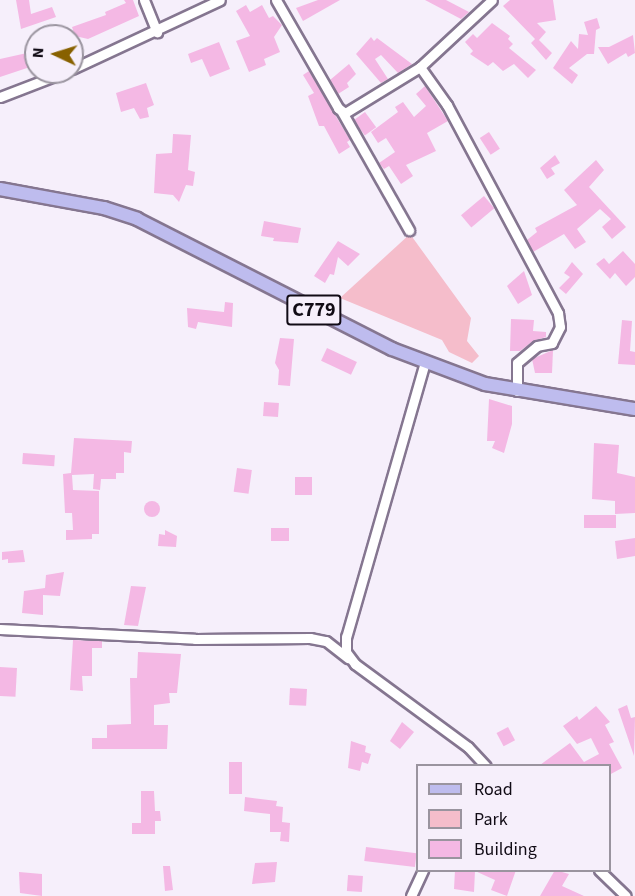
<!DOCTYPE html>
<html>
<head>
<meta charset="utf-8">
<style>
  body { margin:0 }
  #map { position:relative; width:635px; height:896px; overflow:hidden; background:#f6effb; font-family:"Source Sans 3",sans-serif }
  div>[style] { position:absolute }
  .green>* { inset:0; background:#f5bdcb }
  .building>* { inset:0; background:#f4b8e4; transform-origin:0 0 }
  .round { border-radius:50% }
  .roads { filter:drop-shadow(2px 0 #857690) drop-shadow(-2px 0 #857690) drop-shadow(0 2px #857690) drop-shadow(0 -2px #857690) }
  .minor>* { height:9px; margin:-4.5px; padding:0 4.5px; transform-origin:4.5px; border-radius:4.5px; background:#fff }
  .major>* { height:12px; margin:-6px; padding:0 6px; transform-origin:6px; border-radius:6px; background:#bebcee }
  span { translate:-50% -50%; white-space:nowrap; text-align:center; line-height:1.15; -webkit-text-stroke:4.5px #f6effb; paint-order:stroke }
  .shield-label span { padding:2px 4px; background:#f6effb; border:2px solid; border-radius:4px; -webkit-text-stroke-width:0 }
  .shield-label { font-size:20px; color:#110b15; font-weight:700 }
  .legend { position:absolute; left:416px; top:764px; width:195px; height:108px; box-sizing:border-box; background:#f6effb; border:2px solid #9a949f; margin:0; padding:8px 10px; list-style:none; font-size:18px; color:#110b15 }
  .legend li { display:flex; align-items:center; gap:12px; height:30px }
  .legend b { width:30px; border:2px solid #9a949f }
  .north { position:absolute; left:24px; top:24px; width:60px; height:60px; box-sizing:border-box; background:#f6effb; border:2px solid #9a949f; border-radius:50%; rotate:274deg; font-size:16px; font-weight:700; line-height:24px; text-align:center; color:#110b15 }
  .north::after { content:''; display:block; margin:auto; width:21px; height:27px; background:#886100; clip-path:polygon(50% 0,100% 100%,50% 72%,0 100%) }
</style>
</head>
<body>
<div id="map">
  <div class="green">
    <div style="clip-path:polygon(410px 234px,471px 318px,467px 341px,479px 356px,472px 363px,449px 352px,442px 340px,340px 298px)"></div>
  </div>
  <div class="building">
    <div style="clip-path:polygon(16px 0,29px 0,31px 14px,52px 7px,56px 17px,21px 29px)"></div>
    <div style="clip-path:polygon(124px 0,133px 0,139px 16px,88px 39px,75px 36px,72px 27px,106px 15px,105px 12px,126px 3px)"></div>
    <div style="clip-path:polygon(318px 0,340px 0,303px 21px,296px 8px)"></div>
    <div style="clip-path:polygon(425px 0,446px 0,469px 12px,461px 19px)"></div>
    <div style="clip-path:polygon(510px 0,553px 0,556px 20px,537px 23px,546px 32px,539px 40px,552px 53px,546px 60px,531px 43px,535px 39px,503px 6px)"></div>
    <div style="clip-path:polygon(246px 5px,250px 12px,262px 5px,269px 18px,273px 16px,282px 25px,274px 37px,280px 52px,264px 59px,266px 65px,249px 72px,236px 41px,250px 36px,236px 11px)"></div>
    <div style="clip-path:polygon(597px 18px,600px 28px,596px 30px,594px 54px,587px 54px,569px 68px,578px 75px,572px 84px,553px 68px,571px 41px,578px 49px,579px 34px,588px 35px,584px 22px)"></div>
    <div style="clip-path:polygon(492px 23px,510px 36px,508px 39px,513px 44px,509px 48px,536px 70px,528px 78px,514px 64px,503px 71px,493px 62px,488px 66px,470px 54px,473px 51px,465px 42px,473px 34px,477px 38px)"></div>
    <div style="clip-path:polygon(633px 35px,635px 53px,628px 57px,626px 53px,608px 64px,598px 47px,609px 47px)"></div>
    <div style="clip-path:polygon(371px 37px,374px 41px,377px 38px,412px 64px,398px 73px,381px 55px,375px 59px,388px 79px,381px 83px,356px 54px)"></div>
    <div style="clip-path:polygon(219px 42px,230px 69px,210px 77px,202px 59px,191px 63px,188px 54px)"></div>
    <div style="clip-path:polygon(36px 51px,36px 65px,0 77px,0 59px)"></div>
    <div style="clip-path:polygon(349px 64px,356px 74px,347px 83px,349px 87px,338px 94px,330px 80px)"></div>
    <div style="clip-path:polygon(309px 71px,350px 140px,347px 142px,350px 147px,339px 154px,324px 126px,319px 126px,308px 96px,314px 93px,303px 75px)"></div>
    <div style="clip-path:polygon(146px 83px,154px 105px,147px 108px,149px 117px,140px 119px,134px 108px,121px 112px,116px 93px)"></div>
    <div style="clip-path:polygon(425px 86px,448px 121px,427px 133px,436px 151px,406px 165px,413px 176px,401px 184px,389px 166px,384px 169px,379px 163px,395px 152px,386px 138px,378px 143px,371px 132px,398px 112px,395px 107px,403px 102px,414px 117px,426px 106px,416px 94px)"></div>
    <div style="left:365px;top:112px;width:19px;height:14px;rotate:54deg"></div>
    <div style="left:489px;top:132px;width:20px;height:11px;rotate:57deg"></div>
    <div style="clip-path:polygon(173px 134px,191px 135px,188px 170px,195px 172px,193px 186px,186px 185px,179px 202px,173px 195px,154px 193px,156px 154px,172px 153px)"></div>
    <div style="clip-path:polygon(555px 155px,560px 163px,551px 168px,555px 174px,547px 179px,540px 168px)"></div>
    <div style="clip-path:polygon(596px 160px,604px 170px,589px 187px,626px 227px,612px 239px,602px 227px,611px 219px,600px 209px,577px 229px,586px 242px,575px 249px,564px 234px,533px 252px,527px 240px,537px 232px,535px 228px,577px 205px,564px 190px)"></div>
    <div style="left:484px;top:196px;width:16px;height:30px;rotate:50deg"></div>
    <div style="clip-path:polygon(264px 221px,301px 228px,298px 243px,273px 241px,274px 238px,261px 236px)"></div>
    <div style="clip-path:polygon(338px 241px,360px 254px,348px 266px,338px 257px,334px 275px,330px 274px,325px 283px,314px 276px)"></div>
    <div style="clip-path:polygon(623px 251px,635px 264px,635px 277px,626px 286px,615px 273px,610px 279px,596px 264px,604px 258px,609px 264px)"></div>
    <div style="clip-path:polygon(572px 262px,583px 274px,566px 294px,559px 288px,570px 277px,564px 273px)"></div>
    <div style="clip-path:polygon(524px 271px,532px 295px,518px 304px,507px 286px)"></div>
    <div style="clip-path:polygon(225px 302px,233px 303px,232px 327px,198px 322px,196px 329px,188px 327px,187px 308px,224px 312px)"></div>
    <div style="clip-path:polygon(511px 319px,534px 320px,533px 331px,546px 332px,546px 337px,533px 341px,520px 351px,510px 351px)"></div>
    <div style="clip-path:polygon(622px 320px,632px 321px,630px 351px,635px 352px,635px 365px,618px 364px)"></div>
    <div style="clip-path:polygon(280px 338px,294px 339px,290px 386px,278px 385px,279px 370px,275px 363px)"></div>
    <div style="left:327px;top:348px;width:33px;height:14px;rotate:25deg"></div>
    <div style="clip-path:polygon(553px 350px,552px 373px,535px 373px,532px 359px)"></div>
    <div style="clip-path:polygon(489px 399px,512px 406px,512px 424px,504px 453px,492px 448px,495px 441px,487px 441px)"></div>
    <div style="left:264px;top:402px;width:15px;height:14px;rotate:4deg"></div>
    <div style="clip-path:polygon(74px 438px,132px 441px,131px 453px,124px 452px,124px 473px,116px 473px,116px 479px,101px 479px,100px 490px,93px 489px,94px 474px,72px 475px,73px 490px,99px 491px,99px 534px,92px 534px,92px 539px,66px 540px,66px 530px,73px 530px,72px 513px,65px 513px,63px 474px,71px 473px)"></div>
    <div style="clip-path:polygon(594px 443px,619px 445px,617px 473px,635px 477px,635px 513px,615px 514px,615px 501px,592px 499px)"></div>
    <div style="left:23px;top:453px;width:32px;height:11px;rotate:4deg"></div>
    <div style="left:237px;top:468px;width:15px;height:24px;rotate:8deg"></div>
    <div style="left:295px;top:477px;width:17px;height:18px"></div>
    <div class="round" style="left:144px;top:501px;width:16px;height:16px"></div>
    <div style="left:616px;top:515px;width:13px;height:32px;rotate:90deg"></div>
    <div style="left:271px;top:528px;width:18px;height:13px"></div>
    <div style="clip-path:polygon(165px 530px,177px 536px,176px 547px,158px 546px,159px 534px,165px 535px)"></div>
    <div style="clip-path:polygon(635px 538px,635px 556px,617px 559px,615px 541px)"></div>
    <div style="clip-path:polygon(23px 550px,25px 562px,8px 563px,8px 559px,2px 560px,2px 552px)"></div>
    <div style="clip-path:polygon(64px 572px,60px 596px,43px 595px,43px 615px,22px 613px,24px 591px,45px 588px,46px 575px)"></div>
    <div style="clip-path:polygon(131px 586px,146px 587px,138px 626px,124px 625px)"></div>
    <div style="clip-path:polygon(73px 640px,102px 641px,102px 648px,92px 648px,92px 676px,82px 676px,83px 691px,70px 690px)"></div>
    <div style="clip-path:polygon(138px 652px,181px 654px,177px 693px,169px 693px,170px 703px,154px 705px,154px 725px,168px 725px,167px 749px,92px 749px,92px 738px,107px 738px,107px 725px,131px 724px,130px 678px,137px 678px)"></div>
    <div style="left:0;top:667px;width:17px;height:29px;rotate:3deg"></div>
    <div style="left:290px;top:688px;width:17px;height:17px;rotate:3deg"></div>
    <div style="clip-path:polygon(627px 705px,631px 718px,635px 717px,634px 756px,618px 709px)"></div>
    <div style="clip-path:polygon(596px 706px,610px 722px,605px 725px,614px 742px,609px 744px,622px 768px,609px 775px,609px 765px,540px 765px,570px 743px,584px 762px,599px 754px,591px 738px,577px 744px,563px 726px,577px 716px,579px 720px)"></div>
    <div style="clip-path:polygon(402px 722px,414px 732px,400px 749px,390px 741px)"></div>
    <div style="left:508px;top:727px;width:15px;height:13px;rotate:62deg"></div>
    <div style="clip-path:polygon(351px 741px,366px 746px,365px 752px,371px 754px,368px 764px,362px 762px,360px 771px,348px 768px)"></div>
    <div style="left:229px;top:762px;width:13px;height:32px"></div>
    <div style="clip-path:polygon(141px 791px,154px 791px,155px 811px,160px 811px,161px 821px,155px 821px,155px 834px,132px 834px,132px 823px,141px 823px)"></div>
    <div style="clip-path:polygon(245px 797px,277px 801px,276px 806px,283px 807px,282px 822px,290px 823px,289px 842px,280px 841px,281px 832px,270px 832px,270px 814px,244px 811px)"></div>
    <div style="left:366px;top:847px;width:51px;height:14px;rotate:7deg"></div>
    <div style="clip-path:polygon(277px 862px,275px 882px,252px 884px,255px 863px)"></div>
    <div style="clip-path:polygon(163px 866px,170px 866px,173px 890px,165px 891px)"></div>
    <div style="clip-path:polygon(455px 870px,516px 870px,507px 896px,491px 890px,495px 880px,475px 871px,474px 892px,454px 889px)"></div>
    <div style="clip-path:polygon(555px 870px,569px 874px,562px 886px,584px 896px,540px 896px)"></div>
    <div style="clip-path:polygon(19px 872px,42px 874px,42px 896px,20px 893px)"></div>
    <div style="left:348px;top:875px;width:15px;height:16px;rotate:4deg"></div>
  </div>
  <div class="roads">
    <div class="minor">
      <div style="left:144px;top:0;width:35px;rotate:68deg"></div>
      <div style="left:276px;top:0;width:125px;rotate:60.1deg"></div>
      <div style="left:338px;top:108px;width:9px;rotate:36deg"></div>
      <div style="left:345px;top:113px;width:88px;rotate:-31.5deg"></div>
      <div style="left:420px;top:67px;width:98px;rotate:-42.9deg"></div>
      <div style="left:420px;top:67px;width:47px;rotate:54.6deg"></div>
      <div style="left:447px;top:105px;width:236px;rotate:61.9deg"></div>
      <div style="left:558px;top:313px;width:14px;rotate:82deg"></div>
      <div style="left:560px;top:327px;width:18px;rotate:117deg"></div>
      <div style="left:552px;top:343px;width:15px;rotate:169deg"></div>
      <div style="left:537px;top:346px;width:26px;rotate:140deg"></div>
      <div style="left:517px;top:363px;width:28px;rotate:90deg"></div>
      <div style="left:72px;top:69px;width:163px;rotate:-25deg"></div>
      <div style="left:0;top:97px;width:70px;rotate:-21deg"></div>
      <div style="left:342px;top:112px;width:136px;rotate:60.4deg"></div>
      <div style="left:425px;top:362px;width:286px;rotate:106deg"></div>
      <div style="left:346px;top:637px;width:15px;rotate:90deg"></div>
      <div style="left:346px;top:652px;width:15px;rotate:53deg"></div>
      <div style="left:355px;top:664px;width:140px;rotate:36.3deg"></div>
      <div style="left:468px;top:747px;width:26px;rotate:47deg"></div>
      <div style="left:0;top:629px;width:195px;rotate:2.9deg"></div>
      <div style="left:195px;top:639px;width:115px;rotate:-0.5deg"></div>
      <div style="left:310px;top:638px;width:16px;rotate:11deg"></div>
      <div style="left:326px;top:641px;width:28px;rotate:38deg"></div>
      <div style="left:599px;top:870px;width:37px;rotate:44deg"></div>
      <div style="left:411px;top:896px;width:29px;rotate:-65deg"></div>
    </div>
    <div class="major">
      <div style="left:0;top:189px;width:106px;rotate:10.4deg"></div>
      <div style="left:104px;top:208px;width:35px;rotate:18deg"></div>
      <div style="left:137px;top:219px;width:286px;rotate:27deg"></div>
      <div style="left:392px;top:349px;width:99px;rotate:20.6deg"></div>
      <div style="left:485px;top:384px;width:152px;rotate:9.5deg"></div>
    </div>
  </div>
  <div class="shield-label">
    <span style="left:314px;top:310px">C779</span>
  </div>
  <ul class="legend">
  <li><b style="height:8px;background:#bebcee"></b>Road</li>
  <li><b style="height:16px;background:#f5bdcb"></b>Park</li>
  <li><b style="height:16px;background:#f4b8e4"></b>Building</li>
  </ul>
  <div class="north">N</div>
</div>
</body>
</html>
